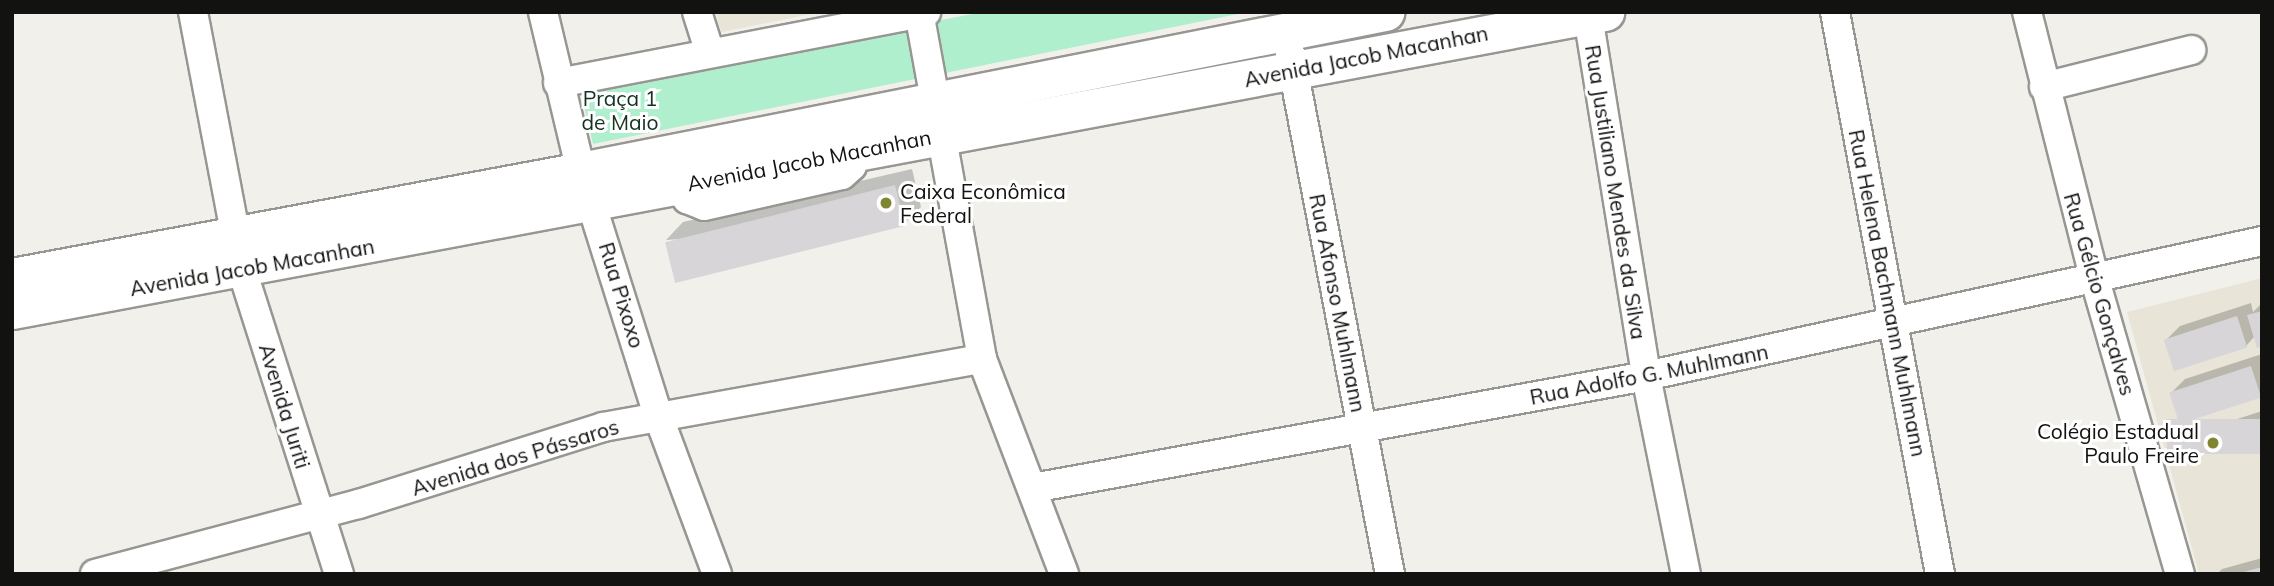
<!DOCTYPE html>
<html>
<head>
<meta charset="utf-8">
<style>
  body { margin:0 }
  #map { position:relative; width:2274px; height:586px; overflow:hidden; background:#f1f0eb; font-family:Mulish,sans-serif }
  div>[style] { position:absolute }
  .built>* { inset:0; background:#e8e5d8 }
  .green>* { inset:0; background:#afefce }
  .shadow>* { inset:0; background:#0003 }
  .building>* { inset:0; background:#d8d5d9; transform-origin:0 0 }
  .roads { filter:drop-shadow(2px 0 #989692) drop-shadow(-2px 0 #989692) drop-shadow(0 2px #989692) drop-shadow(0 -2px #989692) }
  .minor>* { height:28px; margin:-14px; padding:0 14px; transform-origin:14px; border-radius:14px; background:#fff }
  .major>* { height:37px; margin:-18.5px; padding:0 18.5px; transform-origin:18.5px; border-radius:18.5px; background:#fff }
  .dots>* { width:19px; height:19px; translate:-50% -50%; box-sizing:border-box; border:4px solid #fff; border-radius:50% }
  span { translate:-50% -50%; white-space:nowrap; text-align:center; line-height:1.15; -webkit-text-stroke:6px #fff; paint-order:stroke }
  .street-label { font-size:21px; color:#121210 }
  .park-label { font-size:21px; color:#133223 }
  .poi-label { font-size:21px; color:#121210 }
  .left { translate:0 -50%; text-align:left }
  .right { translate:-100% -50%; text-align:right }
  .frame { position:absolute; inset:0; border:14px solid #121210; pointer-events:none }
</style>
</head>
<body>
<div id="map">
  <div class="built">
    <div style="clip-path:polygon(716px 12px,822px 12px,721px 32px)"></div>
    <div style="clip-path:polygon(2262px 278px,2262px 574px,2199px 574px,2127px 312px)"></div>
  </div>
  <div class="green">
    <div style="clip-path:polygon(983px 12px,1238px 14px,593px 144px,580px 89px)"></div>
  </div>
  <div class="shadow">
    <div style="clip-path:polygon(912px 169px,921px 207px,904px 224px,666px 240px,683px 222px)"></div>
    <div style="clip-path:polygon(2251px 303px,2253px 312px,2262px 303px,2262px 345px,2255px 336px,2246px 346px,2166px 340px,2180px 326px)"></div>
    <div style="clip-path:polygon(2262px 354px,2260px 396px,2171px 393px,2185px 379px)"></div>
    <div style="clip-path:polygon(2262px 411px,2262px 452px,2174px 448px,2188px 435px)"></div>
    <div style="clip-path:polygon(2262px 558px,2262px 574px,2217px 574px,2222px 569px)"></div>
  </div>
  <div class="building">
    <div style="left:895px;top:185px;width:42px;height:237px;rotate:76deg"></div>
    <div style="clip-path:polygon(2262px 311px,2262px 347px,2257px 348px,2247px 315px)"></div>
    <div style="left:2237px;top:316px;width:33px;height:77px;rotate:72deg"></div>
    <div style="left:2251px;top:366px;width:33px;height:86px;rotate:72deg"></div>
    <div style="left:2262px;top:419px;width:35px;height:95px;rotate:90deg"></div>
    <div style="clip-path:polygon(2262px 567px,2262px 574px,2240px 574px,2240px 573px)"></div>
  </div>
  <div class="roads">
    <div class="minor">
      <div style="left:193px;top:12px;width:263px;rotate:79.2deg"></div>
      <div style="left:242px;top:270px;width:319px;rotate:72.3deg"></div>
      <div style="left:543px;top:12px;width:163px;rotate:76.6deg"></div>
      <div style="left:581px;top:171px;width:259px;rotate:72.5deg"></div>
      <div style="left:659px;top:418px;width:166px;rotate:69.6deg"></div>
      <div style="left:697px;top:12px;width:43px;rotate:72.4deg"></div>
      <div style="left:919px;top:12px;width:353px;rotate:79.7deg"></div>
      <div style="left:982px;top:359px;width:230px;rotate:69.1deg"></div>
      <div style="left:1835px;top:12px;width:572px;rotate:79.42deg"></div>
      <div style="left:2027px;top:12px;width:276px;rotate:75.8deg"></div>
      <div style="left:2095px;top:280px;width:306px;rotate:73.9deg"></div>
      <div style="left:1588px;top:16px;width:365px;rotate:80.8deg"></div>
      <div style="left:1646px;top:376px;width:202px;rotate:78.6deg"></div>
      <div style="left:1286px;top:32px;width:552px;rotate:79.14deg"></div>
      <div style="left:558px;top:83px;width:375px;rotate:-10.9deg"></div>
      <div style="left:2044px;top:87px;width:152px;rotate:-14.1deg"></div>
      <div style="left:680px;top:186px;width:15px;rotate:62deg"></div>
      <div style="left:687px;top:199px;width:18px;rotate:22deg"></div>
      <div style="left:704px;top:206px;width:141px;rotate:-12.7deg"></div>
      <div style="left:842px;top:175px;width:13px;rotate:-42deg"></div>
      <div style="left:852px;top:166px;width:16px;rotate:-72deg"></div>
      <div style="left:1033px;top:488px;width:623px;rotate:-10.35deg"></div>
      <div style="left:1646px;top:376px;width:631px;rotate:-12.36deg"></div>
      <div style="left:95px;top:574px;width:273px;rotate:-14.9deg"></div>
      <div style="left:359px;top:504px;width:256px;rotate:-17.5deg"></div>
      <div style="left:603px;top:427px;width:385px;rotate:-10.2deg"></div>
    </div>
    <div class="major">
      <div style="left:12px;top:277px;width:579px;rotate:-10.55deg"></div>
      <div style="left:581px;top:171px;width:820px;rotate:-11.19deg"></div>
      <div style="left:12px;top:310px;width:1621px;rotate:-10.6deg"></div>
    </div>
  </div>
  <div class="dots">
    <div style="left:886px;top:203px;background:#80852f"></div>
    <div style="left:2213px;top:443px;background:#80852f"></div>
  </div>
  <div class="street-label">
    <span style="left:1366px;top:56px;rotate:-11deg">Avenida Jacob Macanhan</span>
    <span style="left:809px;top:160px;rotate:-11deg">Avenida Jacob Macanhan</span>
    <span style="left:1616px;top:192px;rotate:81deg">Rua Justiliano Mendes da Silva</span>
    <span style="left:252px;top:267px;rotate:-10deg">Avenida Jacob Macanhan</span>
    <span style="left:1888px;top:293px;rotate:79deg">Rua Helena Bachmann Muhlmann</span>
    <span style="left:2100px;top:294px;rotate:74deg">Rua Gélcio Gonçalves</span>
    <span style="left:622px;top:295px;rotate:73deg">Rua Pixoxo</span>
    <span style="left:1338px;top:303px;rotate:79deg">Rua Afonso Muhlmann</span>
    <span style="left:1649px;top:374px;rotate:-11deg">Rua Adolfo G. Muhlmann</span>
    <span style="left:285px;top:406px;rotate:73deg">Avenida Juriti</span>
    <span style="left:515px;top:457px;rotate:-17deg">Avenida dos Pássaros</span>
  </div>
  <div class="park-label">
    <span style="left:620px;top:110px">Praça 1<br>de Maio</span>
  </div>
  <div class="poi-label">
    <span class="left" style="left:900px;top:203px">Caixa Econômica<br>Federal</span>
    <span class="right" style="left:2199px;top:443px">Colégio Estadual<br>Paulo Freire</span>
  </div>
  <div class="frame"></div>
</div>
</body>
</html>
